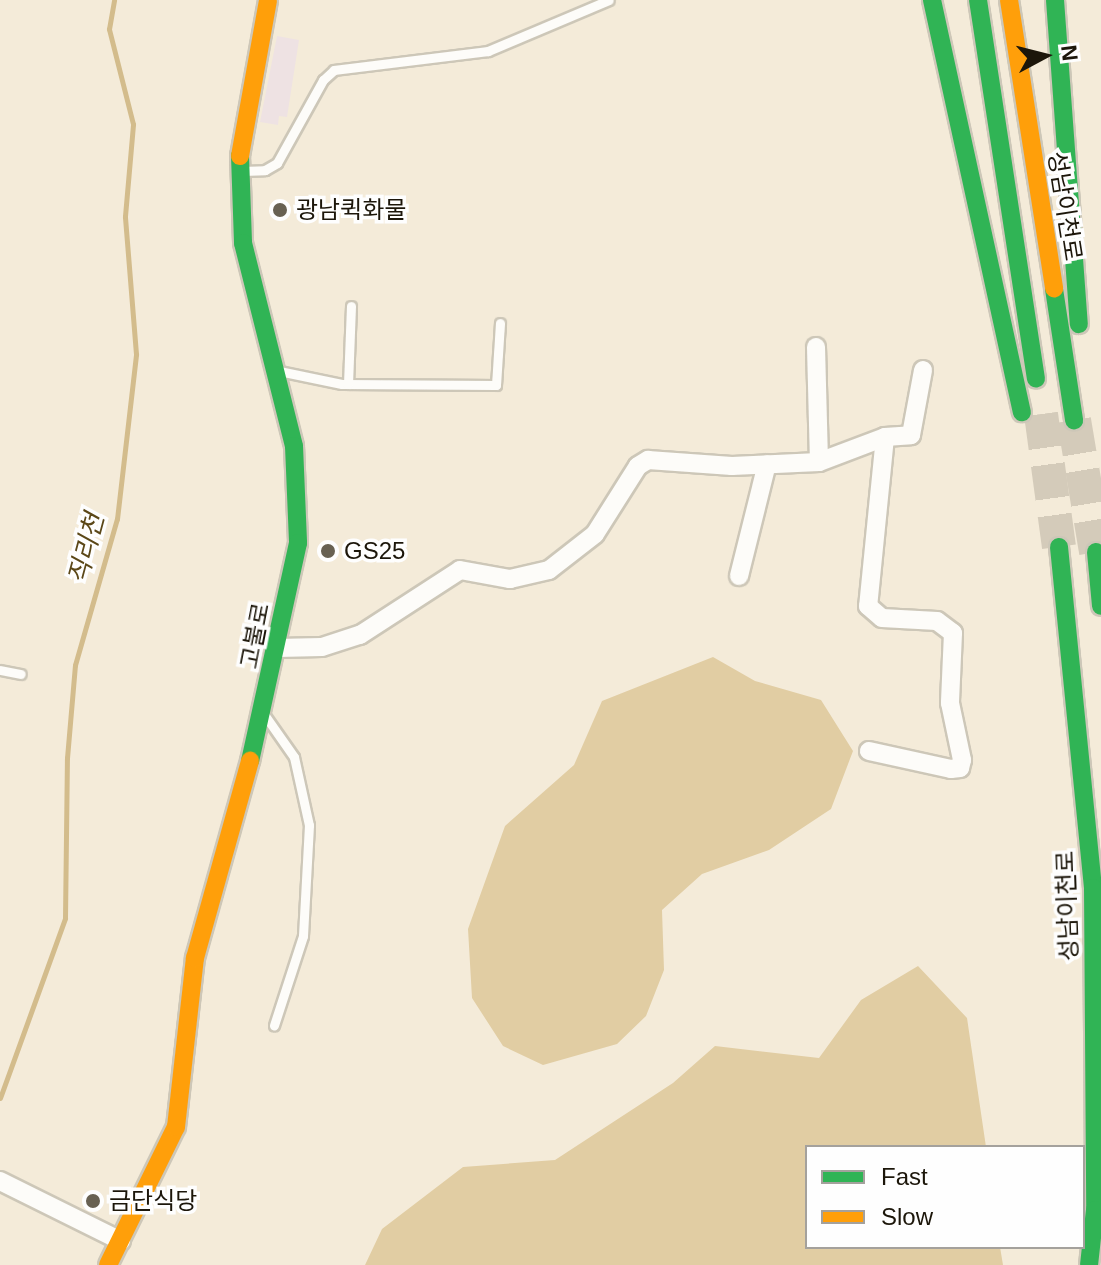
<!DOCTYPE html>
<html>
<head>
<meta charset="utf-8">
<style>
  body { margin:0 }
  #map { position:relative; width:1101px; height:1265px; overflow:hidden; background:#f4ebd9; font-family:Helvetica,"Noto Sans KR",sans-serif }
  div>[style] { position:absolute }
  .forest>* { inset:0; background:#e1cda3 }
  .stream>* { height:5px; margin:-2.5px; padding:0 2.5px; transform-origin:2.5px; border-radius:2.5px; background:#d3bc8c }
  .building>* { inset:0; background:#eee2e3 }
  .highway-tunnel>* { height:34px; margin-top:-17px; transform-origin:0; background:repeating-linear-gradient(90deg,#d4cbba 0 34px,transparent 0 51px) }
  .roads { filter:drop-shadow(2px 0 #cdc7b8) drop-shadow(-2px 0 #cdc7b8) drop-shadow(0 2px #cdc7b8) drop-shadow(0 -2px #cdc7b8) }
  .lane>* { height:9px; margin:-4.5px; padding:0 4.5px; transform-origin:4.5px; border-radius:4.5px; background:#fdfcf9 }
  .street>* { height:18px; margin:-9px; padding:0 9px; transform-origin:9px; border-radius:9px; background:#fdfcf9 }
  .fast>* { height:18px; margin:-9px; padding:0 9px; transform-origin:9px; border-radius:9px; background:#30b455 }
  .slow>* { height:18px; margin:-9px; padding:0 9px; transform-origin:9px; border-radius:9px; background:#ff9f0a }
  .dots>* { width:22px; height:22px; translate:-50% -50%; box-sizing:border-box; border:4px solid #fefefe; border-radius:50% }
  span { translate:-50% -50%; white-space:nowrap; text-align:center; line-height:1.15; -webkit-text-stroke:7px #fefefe; paint-order:stroke }
  .street-label { font-size:24px; color:#1c160a }
  .poi-label { font-size:24px; color:#1c160a }
  .left { translate:0 -50%; text-align:left }
  .water-label { font-size:26px; color:#5b4717; font-style:italic }
  .legend { position:absolute; left:805px; top:1145px; width:280px; height:104px; box-sizing:border-box; background:#fefefe; border:2px solid #a4a19c; margin:0; padding:10px 14px; list-style:none; font-size:24px; color:#1c160a }
  .legend li { display:flex; align-items:center; gap:16px; height:40px }
  .legend b { width:40px; border:2px solid #a4a19c }
  .north { position:absolute; left:1005px; top:16px; width:80px; height:80px; -webkit-text-stroke:6px #fefefe; paint-order:stroke; rotate:83deg; font-size:22px; font-weight:700; line-height:32px; text-align:center; color:#1c160a }
  .north::after { content:''; display:block; margin:auto; width:28px; height:36px; background:#1c160a; clip-path:polygon(50% 0,100% 100%,50% 72%,0 100%) }
</style>
</head>
<body>
<div id="map">
  <div class="forest">
    <div style="clip-path:polygon(713px 657px,755px 681px,821px 700px,853px 751px,831px 809px,769px 850px,702px 874px,662px 910px,664px 970px,646px 1016px,617px 1044px,543px 1065px,503px 1046px,472px 998px,468px 929px,505px 826px,574px 765px,602px 701px)"></div>
    <div style="clip-path:polygon(918px 966px,967px 1018px,986px 1147px,807px 1147px,807px 1247px,1000px 1247px,1003px 1265px,365px 1265px,382px 1229px,463px 1167px,555px 1160px,673px 1083px,715px 1046px,819px 1058px,861px 1000px)"></div>
  </div>
  <div class="stream">
    <div style="left:0;top:1098px;width:191px;rotate:-70.1deg"></div>
    <div style="left:65px;top:918px;width:160px;rotate:-89.3deg"></div>
    <div style="left:67px;top:758px;width:93px;rotate:-85.1deg"></div>
    <div style="left:75px;top:665px;width:152px;rotate:-74deg"></div>
    <div style="left:117px;top:519px;width:166px;rotate:-83.4deg"></div>
    <div style="left:136px;top:354px;width:138px;rotate:-94.6deg"></div>
    <div style="left:125px;top:216px;width:92px;rotate:-85deg"></div>
    <div style="left:133px;top:124px;width:98px;rotate:-104.2deg"></div>
    <div style="left:109px;top:29px;width:29px;rotate:-80deg"></div>
  </div>
  <div class="building">
    <div style="clip-path:polygon(277px 36px,299px 40px,287px 117px,279px 116px,278px 125px,260px 122px)"></div>
  </div>
  <div class="highway-tunnel">
    <div style="left:1041px;top:414px;width:134px;rotate:82.3deg"></div>
    <div style="left:1074px;top:420px;width:134px;rotate:80.5deg"></div>
  </div>
  <div class="roads">
    <div class="lane">
      <div style="left:242px;top:171px;width:23px;rotate:-2deg"></div>
      <div style="left:265px;top:170px;width:14px;rotate:-30deg"></div>
      <div style="left:277px;top:163px;width:95px;rotate:-61deg"></div>
      <div style="left:323px;top:80px;width:15px;rotate:-42deg"></div>
      <div style="left:334px;top:70px;width:155px;rotate:-7deg"></div>
      <div style="left:488px;top:51px;width:131px;rotate:-22.9deg"></div>
      <div style="left:279px;top:371px;width:64px;rotate:11.7deg"></div>
      <div style="left:342px;top:384px;width:154px;rotate:0.4deg"></div>
      <div style="left:496px;top:385px;width:62px;rotate:-86.3deg"></div>
      <div style="left:348px;top:384px;width:78px;rotate:-87.8deg"></div>
      <div style="left:0;top:670px;width:21px;rotate:11deg"></div>
      <div style="left:266px;top:717px;width:49px;rotate:55deg"></div>
      <div style="left:294px;top:757px;width:70px;rotate:77.6deg"></div>
      <div style="left:309px;top:825px;width:111px;rotate:93.1deg"></div>
      <div style="left:303px;top:936px;width:94px;rotate:108deg"></div>
    </div>
    <div class="street">
      <div style="left:816px;top:347px;width:115px;rotate:88.5deg"></div>
      <div style="left:885px;top:437px;width:26px;rotate:-4deg"></div>
      <div style="left:911px;top:435px;width:66px;rotate:-79.5deg"></div>
      <div style="left:739px;top:576px;width:115px;rotate:-76deg"></div>
      <div style="left:277px;top:648px;width:45px;rotate:-1.3deg"></div>
      <div style="left:322px;top:647px;width:40px;rotate:-18deg"></div>
      <div style="left:360px;top:635px;width:119px;rotate:-33deg"></div>
      <div style="left:460px;top:570px;width:51px;rotate:10.2deg"></div>
      <div style="left:510px;top:579px;width:40px;rotate:-13deg"></div>
      <div style="left:549px;top:570px;width:58px;rotate:-38deg"></div>
      <div style="left:595px;top:534px;width:80px;rotate:-57.7deg"></div>
      <div style="left:638px;top:466px;width:12px;rotate:-31deg"></div>
      <div style="left:648px;top:460px;width:84px;rotate:4.1deg"></div>
      <div style="left:732px;top:466px;width:87px;rotate:-2.6deg"></div>
      <div style="left:819px;top:462px;width:71px;rotate:-20.7deg"></div>
      <div style="left:885px;top:437px;width:170px;rotate:95.7deg"></div>
      <div style="left:868px;top:606px;width:18px;rotate:41deg"></div>
      <div style="left:882px;top:618px;width:55px;rotate:3.1deg"></div>
      <div style="left:937px;top:621px;width:20px;rotate:37deg"></div>
      <div style="left:953px;top:633px;width:70px;rotate:92.5deg"></div>
      <div style="left:950px;top:703px;width:58px;rotate:78.1deg"></div>
      <div style="left:962px;top:760px;width:8px;rotate:104deg"></div>
      <div style="left:960px;top:768px;width:9px;rotate:174deg"></div>
      <div style="left:951px;top:769px;width:84px;rotate:-167.6deg"></div>
      <div style="left:0;top:1181px;width:135px;rotate:26.4deg"></div>
    </div>
    <div class="fast">
      <div style="left:932px;top:0;width:422px;rotate:77.7deg"></div>
      <div style="left:978px;top:0;width:383px;rotate:81.3deg"></div>
      <div style="left:1055px;top:0;width:325px;rotate:85.8deg"></div>
      <div style="left:240px;top:156px;width:87px;rotate:88deg"></div>
      <div style="left:243px;top:243px;width:209px;rotate:75.9deg"></div>
      <div style="left:294px;top:446px;width:97px;rotate:87.6deg"></div>
      <div style="left:298px;top:543px;width:223px;rotate:102.4deg"></div>
      <div style="left:1054px;top:289px;width:133px;rotate:81.3deg"></div>
      <div style="left:1059px;top:547px;width:343px;rotate:84.3deg"></div>
      <div style="left:1093px;top:888px;width:322px;rotate:89.6deg"></div>
      <div style="left:1095px;top:1210px;width:55px;rotate:96.2deg"></div>
      <div style="left:1096px;top:552px;width:54px;rotate:84.7deg"></div>
    </div>
    <div class="slow">
      <div style="left:1009px;top:0;width:292px;rotate:81.1deg"></div>
      <div style="left:240px;top:156px;width:158px;rotate:-79.8deg"></div>
      <div style="left:108px;top:1265px;width:154px;rotate:-63.8deg"></div>
      <div style="left:176px;top:1127px;width:170px;rotate:-83.6deg"></div>
      <div style="left:195px;top:958px;width:205px;rotate:-74.4deg"></div>
    </div>
  </div>
  <div class="dots">
    <div style="left:280px;top:210px;background:#686152"></div>
    <div style="left:328px;top:551px;background:#686152"></div>
    <div style="left:93px;top:1201px;background:#686152"></div>
  </div>
  <div class="street-label">
    <span style="left:1065px;top:206px;rotate:81deg">성남이천로</span>
    <span style="left:255px;top:636px;rotate:-79deg">고불로</span>
    <span style="left:1067px;top:906px;rotate:-92deg">성남이천로</span>
  </div>
  <div class="poi-label">
    <span class="left" style="left:296px;top:210px">광남퀵화물</span>
    <span class="left" style="left:344px;top:551px">GS25</span>
    <span class="left" style="left:109px;top:1201px">금단식당</span>
  </div>
  <div class="water-label">
    <span style="left:87px;top:549px;rotate:-75deg">직리천</span>
  </div>
  <ul class="legend">
  <li><b style="height:10px;background:#30b455"></b>Fast</li>
  <li><b style="height:10px;background:#ff9f0a"></b>Slow</li>
  </ul>
  <div class="north">N</div>
</div>
</body>
</html>
